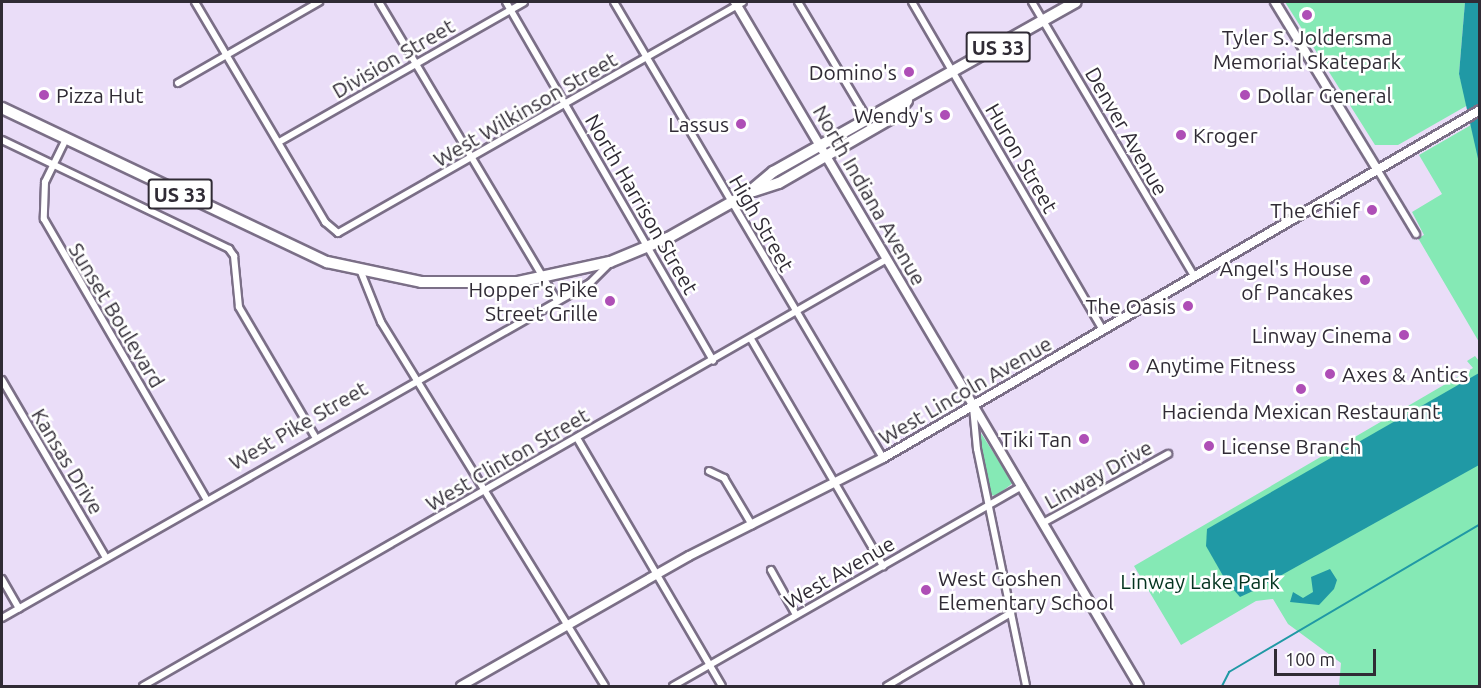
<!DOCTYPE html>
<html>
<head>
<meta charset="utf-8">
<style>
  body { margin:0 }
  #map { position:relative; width:1481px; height:688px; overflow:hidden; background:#eaddf8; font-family:Ubuntu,sans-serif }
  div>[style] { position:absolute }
  .green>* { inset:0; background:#85e9b5 }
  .water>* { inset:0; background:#2099a5 }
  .stream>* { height:2px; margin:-1px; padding:0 1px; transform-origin:1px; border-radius:1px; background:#2099a5 }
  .roads { filter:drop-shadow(2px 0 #7b6f87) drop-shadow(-2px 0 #7b6f87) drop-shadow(0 2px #7b6f87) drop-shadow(0 -2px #7b6f87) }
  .minor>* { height:6px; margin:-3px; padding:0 3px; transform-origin:3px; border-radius:3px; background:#fff }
  .tertiary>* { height:8px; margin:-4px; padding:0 4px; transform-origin:4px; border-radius:4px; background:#fff }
  .trunk>* { height:10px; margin:-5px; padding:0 5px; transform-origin:5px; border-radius:5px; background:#fff }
  .dots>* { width:16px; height:16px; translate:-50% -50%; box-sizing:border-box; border:3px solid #fff; border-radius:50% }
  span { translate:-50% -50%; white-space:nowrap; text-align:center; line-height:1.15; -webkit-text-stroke:5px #fff; paint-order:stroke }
  .shield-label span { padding:2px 4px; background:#fff; border:2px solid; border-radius:4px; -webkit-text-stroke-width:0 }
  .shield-label { font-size:20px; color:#302b35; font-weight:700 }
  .poi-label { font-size:21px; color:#302b35 }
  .right { translate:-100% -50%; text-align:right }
  .left { translate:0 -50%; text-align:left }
  .street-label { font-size:21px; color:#302b35 }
  .park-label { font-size:21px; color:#03331f }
  .frame { position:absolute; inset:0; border:3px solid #302b35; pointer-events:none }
  .scale { position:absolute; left:1274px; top:649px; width:102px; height:27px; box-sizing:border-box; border:3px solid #302b35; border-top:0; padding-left:8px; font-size:18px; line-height:21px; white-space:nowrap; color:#302b35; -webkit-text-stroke:4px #fff; paint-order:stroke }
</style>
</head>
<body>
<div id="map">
  <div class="green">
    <div style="clip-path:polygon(1285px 2px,1465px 2px,1459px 74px,1468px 105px,1398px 145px,1375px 145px)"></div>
    <div style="clip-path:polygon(1471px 125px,1480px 163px,1479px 342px,1418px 238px,1424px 235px,1412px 212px,1442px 194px,1419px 155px)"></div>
    <div style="clip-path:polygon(1475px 356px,1479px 361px,1479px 686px,1339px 686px,1341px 663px,1288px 624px,1273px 599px,1256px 601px,1181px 645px,1134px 566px,1473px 368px,1467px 361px)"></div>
    <div style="clip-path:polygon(977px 427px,1013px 483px,996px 496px,991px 495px)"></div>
  </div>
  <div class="water">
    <div style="clip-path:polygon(1465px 2px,1479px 2px,1479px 163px,1459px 74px)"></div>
    <div style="clip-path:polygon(1479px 373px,1479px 465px,1253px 591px,1240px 597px,1226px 581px,1206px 546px,1207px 529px)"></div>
    <div style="clip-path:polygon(1330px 569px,1337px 580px,1334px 589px,1319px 605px,1290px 602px,1293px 592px,1303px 598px,1313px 592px,1311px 577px)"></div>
  </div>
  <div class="stream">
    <div style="left:1222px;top:686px;width:16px;rotate:-63deg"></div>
    <div style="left:1229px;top:672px;width:291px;rotate:-30.5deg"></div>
  </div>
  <div class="roads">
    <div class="minor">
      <div style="left:195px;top:2px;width:256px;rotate:59.4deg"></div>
      <div style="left:325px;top:222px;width:17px;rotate:40deg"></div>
      <div style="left:338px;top:233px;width:466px;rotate:-29.7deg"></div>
      <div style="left:379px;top:2px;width:348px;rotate:59.2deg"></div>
      <div style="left:506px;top:2px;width:414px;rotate:60deg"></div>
      <div style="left:614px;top:2px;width:529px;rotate:59.46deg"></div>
      <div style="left:798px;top:2px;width:135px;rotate:59.3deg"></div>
      <div style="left:912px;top:2px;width:380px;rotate:59.8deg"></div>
      <div style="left:1032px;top:2px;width:318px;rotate:59.4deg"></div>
      <div style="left:178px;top:83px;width:163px;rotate:-29.9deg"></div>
      <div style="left:66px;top:139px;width:48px;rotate:116deg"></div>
      <div style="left:45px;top:182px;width:37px;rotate:92deg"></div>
      <div style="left:44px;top:219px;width:325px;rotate:59.9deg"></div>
      <div style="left:2px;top:140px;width:252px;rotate:25.6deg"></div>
      <div style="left:229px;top:249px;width:9px;rotate:54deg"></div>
      <div style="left:234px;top:256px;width:51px;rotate:84.4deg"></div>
      <div style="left:239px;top:307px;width:152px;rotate:59.6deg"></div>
      <div style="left:279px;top:142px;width:282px;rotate:-29.7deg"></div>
      <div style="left:1377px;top:169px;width:76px;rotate:59deg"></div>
      <div style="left:361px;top:272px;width:54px;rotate:68.2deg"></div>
      <div style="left:381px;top:322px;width:427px;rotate:58.4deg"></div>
      <div style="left:751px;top:339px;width:263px;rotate:59.8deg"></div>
      <div style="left:2px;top:380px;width:206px;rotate:59.7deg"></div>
      <div style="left:973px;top:407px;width:42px;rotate:84.6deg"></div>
      <div style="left:977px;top:449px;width:242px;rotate:78.3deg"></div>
      <div style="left:577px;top:438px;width:287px;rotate:59.7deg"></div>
      <div style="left:709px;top:471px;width:17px;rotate:25deg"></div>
      <div style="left:724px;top:478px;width:55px;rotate:59.2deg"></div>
      <div style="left:1043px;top:523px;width:143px;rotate:-28.9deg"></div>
      <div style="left:771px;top:570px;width:51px;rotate:60.9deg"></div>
      <div style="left:2px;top:579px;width:34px;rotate:60deg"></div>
      <div style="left:2px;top:618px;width:677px;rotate:-29.67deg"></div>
      <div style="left:590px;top:283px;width:28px;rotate:-45deg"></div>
      <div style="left:143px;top:686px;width:858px;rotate:-29.85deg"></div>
      <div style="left:673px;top:686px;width:402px;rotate:-29.8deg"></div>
      <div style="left:887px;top:686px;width:144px;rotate:-30.5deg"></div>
    </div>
    <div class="tertiary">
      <div style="left:735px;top:2px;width:794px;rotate:59.43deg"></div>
      <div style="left:1275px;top:2px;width:196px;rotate:58.6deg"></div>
      <div style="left:461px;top:686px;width:262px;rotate:-29.7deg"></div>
      <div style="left:689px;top:556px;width:217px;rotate:-26.8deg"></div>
      <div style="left:883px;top:458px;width:691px;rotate:-30.24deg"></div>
    </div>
    <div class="trunk">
      <div style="left:2px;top:108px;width:360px;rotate:25.4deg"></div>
      <div style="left:327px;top:262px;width:96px;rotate:12deg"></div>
      <div style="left:421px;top:282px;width:97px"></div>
      <div style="left:518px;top:282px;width:94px;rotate:-12.3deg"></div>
      <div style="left:610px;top:262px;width:63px;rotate:-22.5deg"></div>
      <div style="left:668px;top:238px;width:92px;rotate:-29.4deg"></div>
      <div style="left:748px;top:193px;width:33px;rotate:-40deg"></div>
      <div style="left:773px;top:172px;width:347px;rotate:-29.3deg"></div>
      <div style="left:754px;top:191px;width:26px;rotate:-18deg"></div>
      <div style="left:779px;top:183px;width:128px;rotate:-30deg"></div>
      <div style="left:890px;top:119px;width:25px;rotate:-47deg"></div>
    </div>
  </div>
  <div class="dots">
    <div style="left:1307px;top:15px;background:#ae4eb6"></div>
    <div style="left:909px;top:72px;background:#ae4eb6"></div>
    <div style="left:44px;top:95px;background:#ae4eb6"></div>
    <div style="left:1245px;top:95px;background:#ae4eb6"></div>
    <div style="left:945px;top:115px;background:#ae4eb6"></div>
    <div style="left:741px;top:124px;background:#ae4eb6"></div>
    <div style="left:1181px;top:135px;background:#ae4eb6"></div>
    <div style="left:1372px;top:210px;background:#ae4eb6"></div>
    <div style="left:1365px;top:280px;background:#ae4eb6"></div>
    <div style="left:610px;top:301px;background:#ae4eb6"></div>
    <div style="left:1188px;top:306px;background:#ae4eb6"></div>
    <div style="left:1404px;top:335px;background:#ae4eb6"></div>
    <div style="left:1134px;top:365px;background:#ae4eb6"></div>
    <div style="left:1330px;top:374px;background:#ae4eb6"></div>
    <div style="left:1301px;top:389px;background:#ae4eb6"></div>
    <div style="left:1084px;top:439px;background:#ae4eb6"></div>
    <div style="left:1209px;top:446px;background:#ae4eb6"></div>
    <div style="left:926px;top:590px;background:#ae4eb6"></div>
  </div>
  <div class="shield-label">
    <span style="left:998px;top:47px">US 33</span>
    <span style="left:180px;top:194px">US 33</span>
  </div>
  <div class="poi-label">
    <span style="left:1307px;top:49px">Tyler S. Joldersma<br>Memorial Skatepark</span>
    <span class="right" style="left:897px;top:72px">Domino's</span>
    <span class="left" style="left:56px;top:95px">Pizza Hut</span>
    <span class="left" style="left:1257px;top:95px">Dollar General</span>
    <span class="right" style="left:933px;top:115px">Wendy's</span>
    <span class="right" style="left:729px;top:124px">Lassus</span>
    <span class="left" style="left:1193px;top:135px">Kroger</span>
    <span class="right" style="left:1360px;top:210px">The Chief</span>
    <span class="right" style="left:1353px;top:280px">Angel's House<br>of Pancakes</span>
    <span class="right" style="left:598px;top:301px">Hopper's Pike<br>Street Grille</span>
    <span class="right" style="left:1176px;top:306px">The Oasis</span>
    <span class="right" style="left:1392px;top:335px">Linway Cinema</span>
    <span class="left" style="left:1146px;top:365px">Anytime Fitness</span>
    <span class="left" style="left:1342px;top:374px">Axes &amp; Antics</span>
    <span style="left:1301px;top:411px">Hacienda Mexican Restaurant</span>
    <span class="right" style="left:1072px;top:439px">Tiki Tan</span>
    <span class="left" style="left:1221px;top:446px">License Branch</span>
    <span class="left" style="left:938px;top:590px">West Goshen<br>Elementary School</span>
  </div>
  <div class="street-label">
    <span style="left:393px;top:58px;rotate:-30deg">Division Street</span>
    <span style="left:525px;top:109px;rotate:-30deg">West Wilkinson Street</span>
    <span style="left:1127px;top:131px;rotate:60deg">Denver Avenue</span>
    <span style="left:1022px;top:158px;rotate:60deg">Huron Street</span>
    <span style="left:870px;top:195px;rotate:60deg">North Indiana Avenue</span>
    <span style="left:642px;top:204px;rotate:60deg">North Harrison Street</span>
    <span style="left:762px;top:223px;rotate:60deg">High Street</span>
    <span style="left:117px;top:315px;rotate:59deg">Sunset Boulevard</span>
    <span style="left:965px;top:390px;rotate:-30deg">West Lincoln Avenue</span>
    <span style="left:298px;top:425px;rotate:-30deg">West Pike Street</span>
    <span style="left:507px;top:459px;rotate:-30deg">West Clinton Street</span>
    <span style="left:68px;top:461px;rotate:59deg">Kansas Drive</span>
    <span style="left:1098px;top:474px;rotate:-29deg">Linway Drive</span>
    <span style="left:839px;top:572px;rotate:-30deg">West Avenue</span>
  </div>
  <div class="park-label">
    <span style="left:1200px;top:581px">Linway Lake Park</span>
  </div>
  <div class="frame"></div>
  <div class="scale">100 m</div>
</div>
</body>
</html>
